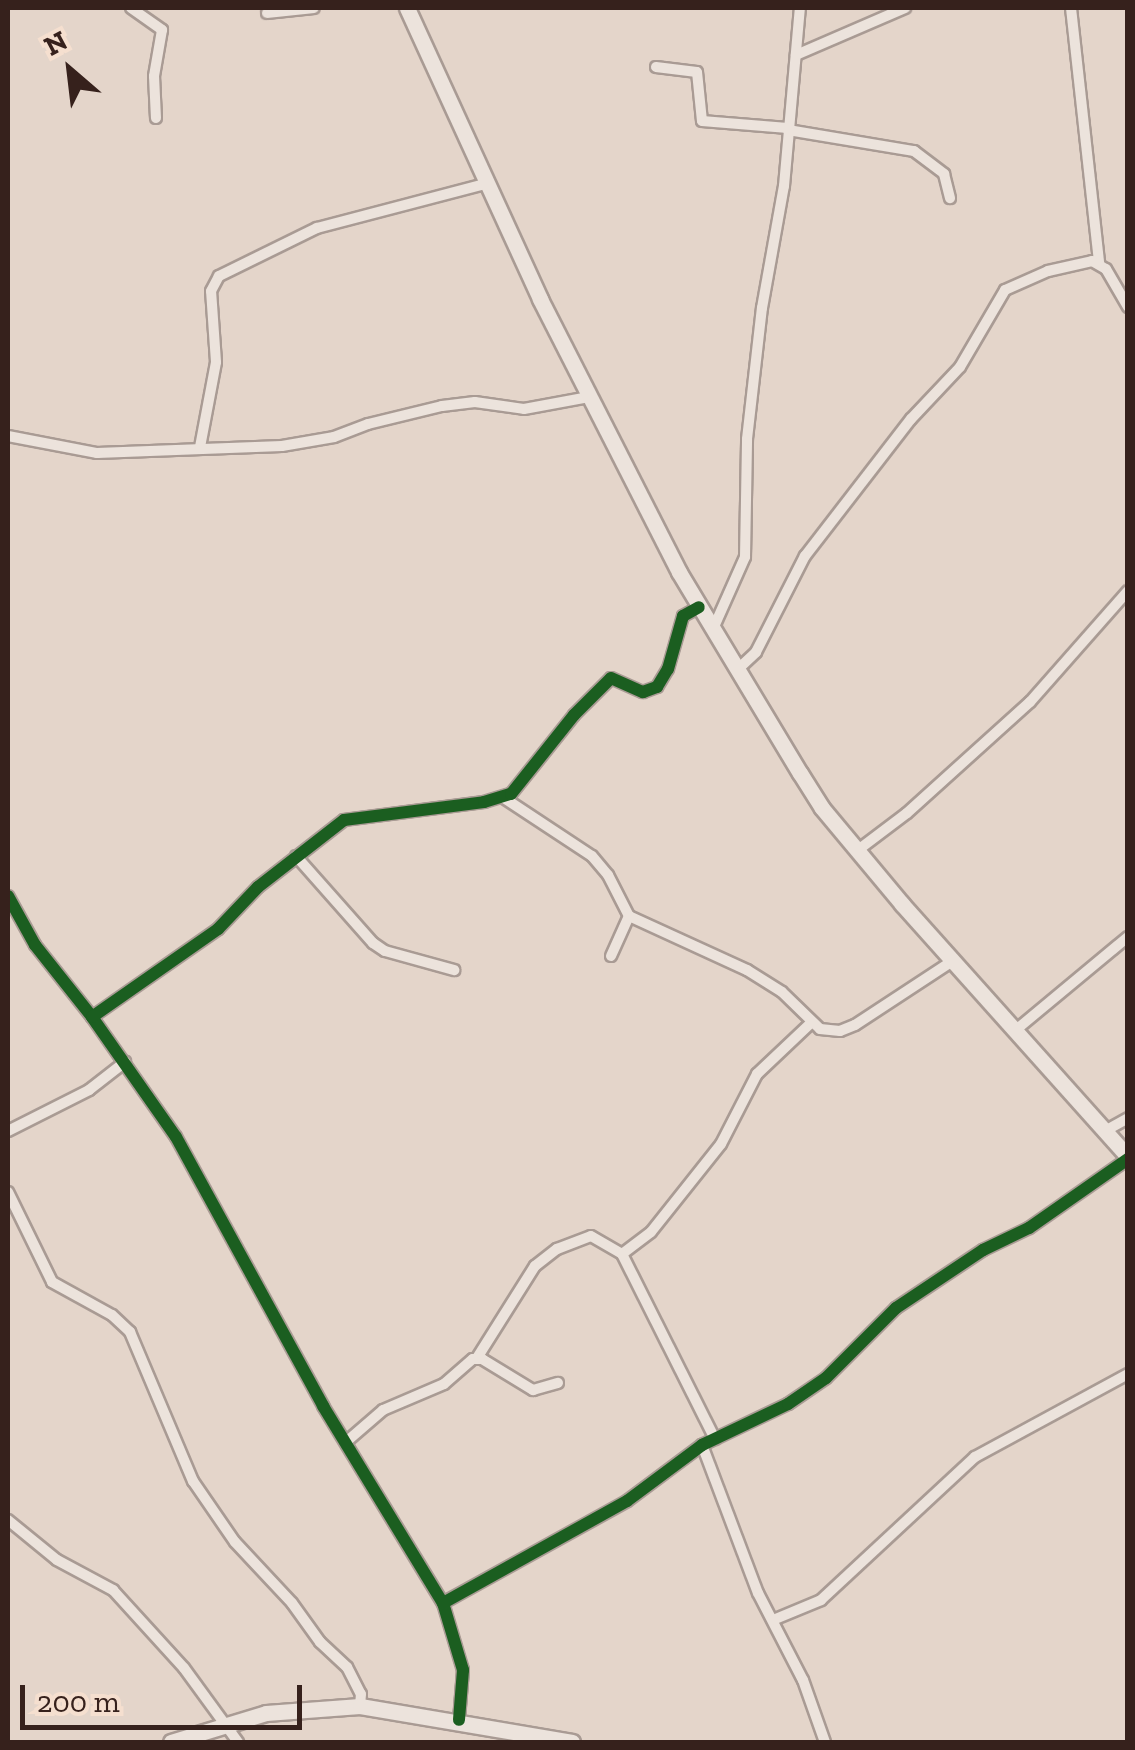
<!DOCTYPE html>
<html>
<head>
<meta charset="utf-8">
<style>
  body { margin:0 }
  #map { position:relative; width:1135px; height:1750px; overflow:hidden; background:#e4d5ca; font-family:"Zilla Slab",serif }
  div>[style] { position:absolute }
  .roads { filter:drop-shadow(2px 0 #a99b94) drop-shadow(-2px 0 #a99b94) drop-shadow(0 2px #a99b94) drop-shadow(0 -2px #a99b94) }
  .minor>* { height:10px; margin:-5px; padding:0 5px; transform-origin:5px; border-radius:5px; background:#ece3dc }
  .secondary>* { height:15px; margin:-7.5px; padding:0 7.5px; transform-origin:7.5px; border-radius:7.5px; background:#ece3dc }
  .cycleway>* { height:12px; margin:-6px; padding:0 6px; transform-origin:6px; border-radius:6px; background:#1b5e20 }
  span { translate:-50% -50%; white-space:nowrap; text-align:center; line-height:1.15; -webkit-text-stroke:10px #f5dfcf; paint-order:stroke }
  .frame { position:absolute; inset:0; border:10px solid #36211c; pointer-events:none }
  .north { position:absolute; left:20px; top:20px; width:100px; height:100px; -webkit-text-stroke:8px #f5dfcf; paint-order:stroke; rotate:332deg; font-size:28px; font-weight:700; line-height:40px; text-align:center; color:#36211c }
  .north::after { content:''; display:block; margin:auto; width:35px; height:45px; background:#36211c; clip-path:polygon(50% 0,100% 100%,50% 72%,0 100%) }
  .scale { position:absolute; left:20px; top:1685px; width:282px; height:45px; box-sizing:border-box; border:5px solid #36211c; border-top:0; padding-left:12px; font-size:30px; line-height:35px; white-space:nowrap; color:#36211c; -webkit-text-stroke:8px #f5dfcf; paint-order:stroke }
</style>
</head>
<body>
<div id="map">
  <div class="roads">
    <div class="minor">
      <div style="left:131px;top:8px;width:38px;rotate:35deg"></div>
      <div style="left:162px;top:30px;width:47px;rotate:99.9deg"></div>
      <div style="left:154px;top:76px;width:42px;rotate:87.3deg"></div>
      <div style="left:1071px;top:8px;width:257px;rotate:83.7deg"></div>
      <div style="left:267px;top:13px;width:47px;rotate:-6.1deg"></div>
      <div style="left:796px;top:55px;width:119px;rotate:-23.3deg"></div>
      <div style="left:656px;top:67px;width:41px;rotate:7deg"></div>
      <div style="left:697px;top:72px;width:49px;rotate:84.2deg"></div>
      <div style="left:702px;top:121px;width:86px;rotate:4.7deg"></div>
      <div style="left:788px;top:130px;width:128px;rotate:9.5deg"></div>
      <div style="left:914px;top:151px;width:38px;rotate:37deg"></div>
      <div style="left:944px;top:174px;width:25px;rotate:76deg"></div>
      <div style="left:8px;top:436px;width:91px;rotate:10.8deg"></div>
      <div style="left:97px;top:453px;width:185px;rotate:-2.2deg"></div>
      <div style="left:282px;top:446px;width:53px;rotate:-9.8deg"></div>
      <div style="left:334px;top:437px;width:36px;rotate:-21deg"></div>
      <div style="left:368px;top:424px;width:76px;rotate:-13.7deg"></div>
      <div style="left:442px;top:406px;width:33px;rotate:-7deg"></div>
      <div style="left:475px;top:402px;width:49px;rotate:8.1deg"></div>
      <div style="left:524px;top:409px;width:66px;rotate:-10.5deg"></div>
      <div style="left:200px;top:447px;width:86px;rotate:-79.3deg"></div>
      <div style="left:216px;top:362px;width:71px;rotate:-94deg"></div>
      <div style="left:211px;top:291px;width:17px;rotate:-62deg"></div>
      <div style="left:219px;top:276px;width:109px;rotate:-26.1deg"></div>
      <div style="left:317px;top:228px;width:174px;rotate:-14.7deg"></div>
      <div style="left:713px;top:629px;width:79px;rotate:-66deg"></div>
      <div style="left:745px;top:557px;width:118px;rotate:-89deg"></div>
      <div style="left:747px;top:439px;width:132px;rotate:-83.5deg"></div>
      <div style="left:762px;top:308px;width:124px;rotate:-79.8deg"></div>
      <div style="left:784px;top:186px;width:179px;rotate:-84.9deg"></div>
      <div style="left:737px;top:670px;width:26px;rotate:-43deg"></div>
      <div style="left:756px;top:652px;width:108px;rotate:-63deg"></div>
      <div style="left:805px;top:556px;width:173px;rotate:-52.3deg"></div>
      <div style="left:911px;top:419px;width:71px;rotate:-46.7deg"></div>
      <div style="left:960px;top:367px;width:89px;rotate:-59.7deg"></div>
      <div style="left:1005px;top:290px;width:47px;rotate:-23.8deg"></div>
      <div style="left:1048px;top:271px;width:45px;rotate:-12.8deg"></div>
      <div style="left:1092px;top:261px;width:16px;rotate:30deg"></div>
      <div style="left:1106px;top:269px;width:44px;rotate:59.9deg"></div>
      <div style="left:504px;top:798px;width:105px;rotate:33.4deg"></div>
      <div style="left:592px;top:856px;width:25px;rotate:50deg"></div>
      <div style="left:608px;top:875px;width:46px;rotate:62.9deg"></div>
      <div style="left:629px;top:916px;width:130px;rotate:24.6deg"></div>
      <div style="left:747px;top:970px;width:41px;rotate:32.2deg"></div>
      <div style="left:782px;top:992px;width:53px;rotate:44.2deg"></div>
      <div style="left:820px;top:1029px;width:20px;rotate:6deg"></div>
      <div style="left:840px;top:1031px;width:16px;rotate:-22deg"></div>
      <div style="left:855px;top:1025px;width:118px;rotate:-33.3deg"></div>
      <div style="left:858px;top:850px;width:61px;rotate:-37.1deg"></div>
      <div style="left:907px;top:813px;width:166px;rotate:-42.1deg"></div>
      <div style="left:1030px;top:702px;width:148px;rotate:-48.6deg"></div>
      <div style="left:296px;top:856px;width:116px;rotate:48.5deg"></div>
      <div style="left:373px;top:943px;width:14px;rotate:34deg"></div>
      <div style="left:385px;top:951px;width:72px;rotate:15.4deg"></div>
      <div style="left:8px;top:896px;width:56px;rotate:61.1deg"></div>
      <div style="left:35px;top:945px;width:92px;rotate:51.6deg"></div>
      <div style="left:92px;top:1017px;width:146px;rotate:55deg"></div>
      <div style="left:176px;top:1137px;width:307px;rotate:61.3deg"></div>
      <div style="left:323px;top:1406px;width:231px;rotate:58.7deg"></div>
      <div style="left:443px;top:1603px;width:70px;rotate:73.4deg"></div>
      <div style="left:463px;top:1670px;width:50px;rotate:94.6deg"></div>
      <div style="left:611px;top:956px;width:44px;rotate:-65.8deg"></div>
      <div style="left:92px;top:1017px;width:154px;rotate:-34.9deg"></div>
      <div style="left:218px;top:929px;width:58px;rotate:-46.4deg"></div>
      <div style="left:258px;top:887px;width:109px;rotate:-37.9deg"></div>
      <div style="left:344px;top:820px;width:141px;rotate:-7.3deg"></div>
      <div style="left:484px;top:802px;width:28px;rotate:-17deg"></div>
      <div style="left:511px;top:794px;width:101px;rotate:-51.4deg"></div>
      <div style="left:574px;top:715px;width:52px;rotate:-45deg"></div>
      <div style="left:611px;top:678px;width:35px;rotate:24deg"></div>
      <div style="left:643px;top:692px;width:15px;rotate:-20deg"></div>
      <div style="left:657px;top:687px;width:21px;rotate:-59deg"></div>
      <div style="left:668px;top:669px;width:55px;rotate:-74.2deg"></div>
      <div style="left:683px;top:616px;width:18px;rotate:-29deg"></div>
      <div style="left:1017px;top:1029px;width:144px;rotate:-39.7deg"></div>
      <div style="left:8px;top:1131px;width:91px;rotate:-26.8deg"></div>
      <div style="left:89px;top:1090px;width:46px;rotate:-37.9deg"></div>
      <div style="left:1105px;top:1131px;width:26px;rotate:-29deg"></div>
      <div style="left:8px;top:1192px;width:100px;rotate:63.9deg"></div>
      <div style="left:52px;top:1282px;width:68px;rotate:28.8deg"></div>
      <div style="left:112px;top:1315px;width:25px;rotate:43deg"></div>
      <div style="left:130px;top:1332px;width:162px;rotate:67.1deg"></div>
      <div style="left:193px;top:1481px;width:74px;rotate:55.5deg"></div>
      <div style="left:235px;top:1542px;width:83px;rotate:46.9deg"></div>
      <div style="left:292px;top:1603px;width:48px;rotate:54.3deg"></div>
      <div style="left:320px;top:1642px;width:37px;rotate:43deg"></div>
      <div style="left:347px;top:1667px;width:30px;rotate:63deg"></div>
      <div style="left:361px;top:1694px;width:12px;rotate:95deg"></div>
      <div style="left:622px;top:1254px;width:36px;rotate:-37deg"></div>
      <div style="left:651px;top:1232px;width:112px;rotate:-51.5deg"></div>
      <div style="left:721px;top:1144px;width:79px;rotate:-62.8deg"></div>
      <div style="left:757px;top:1074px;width:74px;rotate:-43.4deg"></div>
      <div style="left:477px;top:1358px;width:109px;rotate:-57.8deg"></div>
      <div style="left:535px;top:1266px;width:28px;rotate:-38deg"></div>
      <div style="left:557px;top:1249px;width:36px;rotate:-21deg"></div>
      <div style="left:591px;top:1236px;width:36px;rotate:30deg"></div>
      <div style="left:622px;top:1254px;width:207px;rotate:63.3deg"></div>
      <div style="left:346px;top:1442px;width:49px;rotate:-40.9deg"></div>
      <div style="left:383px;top:1410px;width:66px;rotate:-23.1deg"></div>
      <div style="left:444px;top:1384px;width:38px;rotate:-41deg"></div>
      <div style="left:473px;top:1359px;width:9px"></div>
      <div style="left:482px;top:1359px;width:60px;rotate:31.3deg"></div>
      <div style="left:533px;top:1390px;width:26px;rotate:-16deg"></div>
      <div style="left:702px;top:1445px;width:158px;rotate:69.3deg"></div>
      <div style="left:758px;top:1593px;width:98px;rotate:62.7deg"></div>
      <div style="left:803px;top:1680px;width:66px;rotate:70.5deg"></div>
      <div style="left:8px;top:1520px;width:63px;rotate:39.2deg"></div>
      <div style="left:57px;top:1560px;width:64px;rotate:28.2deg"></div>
      <div style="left:113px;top:1590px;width:105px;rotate:47.7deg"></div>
      <div style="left:184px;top:1668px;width:92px;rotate:53.9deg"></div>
      <div style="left:443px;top:1603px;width:210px;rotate:-29deg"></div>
      <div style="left:627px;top:1501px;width:94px;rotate:-36.7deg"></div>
      <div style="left:702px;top:1445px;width:95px;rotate:-25.5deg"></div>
      <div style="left:788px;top:1404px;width:46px;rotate:-34.4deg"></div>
      <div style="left:826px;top:1378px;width:99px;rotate:-45deg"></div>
      <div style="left:896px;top:1308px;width:105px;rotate:-33.7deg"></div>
      <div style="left:983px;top:1250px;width:51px;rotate:-25.6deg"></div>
      <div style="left:1029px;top:1228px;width:121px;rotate:-34.9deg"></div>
      <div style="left:773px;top:1620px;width:52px;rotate:-22.6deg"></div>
      <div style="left:821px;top:1600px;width:210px;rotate:-42.9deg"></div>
      <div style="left:975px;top:1457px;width:174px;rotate:-28.5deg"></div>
    </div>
    <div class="secondary">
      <div style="left:407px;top:8px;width:320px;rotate:65.4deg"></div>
      <div style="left:540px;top:299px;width:306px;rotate:63deg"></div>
      <div style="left:679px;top:572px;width:235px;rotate:59deg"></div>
      <div style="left:800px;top:773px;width:41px;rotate:57.8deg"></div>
      <div style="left:822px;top:808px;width:125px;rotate:50.2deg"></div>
      <div style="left:902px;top:904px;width:339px;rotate:48.2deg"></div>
      <div style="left:171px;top:1742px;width:99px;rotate:-17deg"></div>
      <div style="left:266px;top:1713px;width:94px;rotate:-4.3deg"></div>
      <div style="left:360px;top:1706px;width:215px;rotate:9.6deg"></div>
    </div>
  </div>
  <div class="cycleway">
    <div style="left:8px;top:896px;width:56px;rotate:61.1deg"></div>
    <div style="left:35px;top:945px;width:92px;rotate:51.6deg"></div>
    <div style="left:92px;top:1017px;width:146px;rotate:55deg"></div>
    <div style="left:176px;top:1137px;width:307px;rotate:61.3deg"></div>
    <div style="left:323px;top:1406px;width:231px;rotate:58.7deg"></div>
    <div style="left:443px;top:1603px;width:70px;rotate:73.4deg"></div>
    <div style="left:463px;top:1670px;width:50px;rotate:94.6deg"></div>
    <div style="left:92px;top:1017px;width:154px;rotate:-34.9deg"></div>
    <div style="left:218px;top:929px;width:58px;rotate:-46.4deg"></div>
    <div style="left:258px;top:887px;width:109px;rotate:-37.9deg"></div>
    <div style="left:344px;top:820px;width:141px;rotate:-7.3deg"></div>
    <div style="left:484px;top:802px;width:28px;rotate:-17deg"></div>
    <div style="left:511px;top:794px;width:101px;rotate:-51.4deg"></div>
    <div style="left:574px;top:715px;width:52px;rotate:-45deg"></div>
    <div style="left:611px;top:678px;width:35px;rotate:24deg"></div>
    <div style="left:643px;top:692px;width:15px;rotate:-20deg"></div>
    <div style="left:657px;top:687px;width:21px;rotate:-59deg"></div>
    <div style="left:668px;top:669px;width:55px;rotate:-74.2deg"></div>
    <div style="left:683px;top:616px;width:18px;rotate:-29deg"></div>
    <div style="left:443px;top:1603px;width:210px;rotate:-29deg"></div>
    <div style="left:627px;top:1501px;width:94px;rotate:-36.7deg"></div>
    <div style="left:702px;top:1445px;width:95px;rotate:-25.5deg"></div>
    <div style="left:788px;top:1404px;width:46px;rotate:-34.4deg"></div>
    <div style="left:826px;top:1378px;width:99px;rotate:-45deg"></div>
    <div style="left:896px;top:1308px;width:105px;rotate:-33.7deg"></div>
    <div style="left:983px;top:1250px;width:51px;rotate:-25.6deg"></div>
    <div style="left:1029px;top:1228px;width:121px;rotate:-34.9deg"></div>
  </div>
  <div class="frame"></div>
  <div class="north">N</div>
  <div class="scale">200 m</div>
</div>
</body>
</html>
